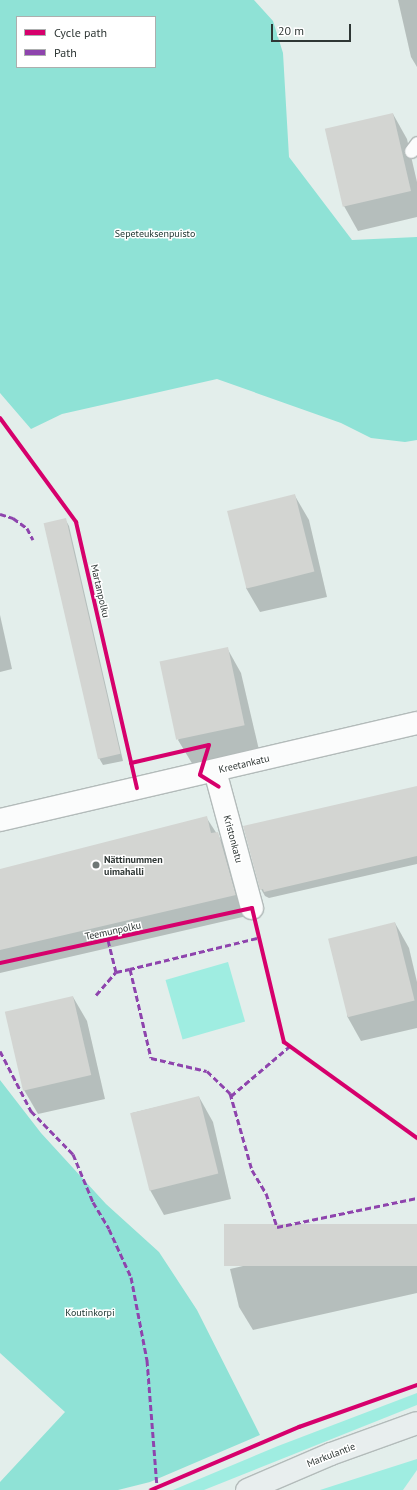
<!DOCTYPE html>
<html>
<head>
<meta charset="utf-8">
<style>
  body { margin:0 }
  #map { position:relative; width:417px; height:1490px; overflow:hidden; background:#e3eeeb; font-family:"PT Sans",sans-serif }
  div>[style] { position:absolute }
  .green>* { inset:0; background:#9fede1; transform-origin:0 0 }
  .forest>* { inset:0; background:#8fe2d6 }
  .shadow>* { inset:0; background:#0003 }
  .building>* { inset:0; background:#d3d5d2; transform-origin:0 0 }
  .roads { filter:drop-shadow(1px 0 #b3bbba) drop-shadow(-1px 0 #b3bbba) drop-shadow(0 1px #b3bbba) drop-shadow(0 -1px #b3bbba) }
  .service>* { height:13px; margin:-6.5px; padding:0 6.5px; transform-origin:6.5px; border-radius:6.5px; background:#fbfcfc }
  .minor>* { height:22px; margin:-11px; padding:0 11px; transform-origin:11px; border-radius:11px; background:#fbfcfc }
  .secondary>* { height:22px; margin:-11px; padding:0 11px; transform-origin:11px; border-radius:11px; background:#e8eeee }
  .quiet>* { height:3px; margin-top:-1.5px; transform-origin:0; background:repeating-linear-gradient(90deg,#8e44ad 0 6px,transparent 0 9px) }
  .cycleway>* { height:4px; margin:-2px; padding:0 2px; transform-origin:2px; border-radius:2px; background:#d6006c }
  .dots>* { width:11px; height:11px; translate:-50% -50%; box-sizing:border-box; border:2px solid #fff; border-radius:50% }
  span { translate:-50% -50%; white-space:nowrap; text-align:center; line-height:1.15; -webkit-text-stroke:3px #fff; paint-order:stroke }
  .park-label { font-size:10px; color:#19312c }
  .street-label { font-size:10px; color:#2f3735 }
  .poi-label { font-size:10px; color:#2f3735; font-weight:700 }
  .left { translate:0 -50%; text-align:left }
  .legend { position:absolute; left:16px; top:16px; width:140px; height:52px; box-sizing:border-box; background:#fff; border:1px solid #acafae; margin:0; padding:5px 7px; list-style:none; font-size:12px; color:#2f3735 }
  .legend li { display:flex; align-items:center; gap:8px; height:20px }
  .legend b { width:20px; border:1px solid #acafae }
  .scale { position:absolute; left:271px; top:24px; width:80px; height:18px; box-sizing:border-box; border:2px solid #2f3735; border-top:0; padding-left:5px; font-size:12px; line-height:14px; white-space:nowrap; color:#2f3735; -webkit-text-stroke:3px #fff; paint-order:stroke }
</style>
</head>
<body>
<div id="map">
  <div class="green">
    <div style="left:228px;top:962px;width:62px;height:65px;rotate:74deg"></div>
    <div style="clip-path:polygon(417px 1393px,417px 1405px,204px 1490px,173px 1490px,278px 1446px)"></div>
    <div style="clip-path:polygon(417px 1459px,417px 1470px,403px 1490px,320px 1490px)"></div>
  </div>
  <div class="forest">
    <div style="clip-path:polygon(evenodd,0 0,254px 0,273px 21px,283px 53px,289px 157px,352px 240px,417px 237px,417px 440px,405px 442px,371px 438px,341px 423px,217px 379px,62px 414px,31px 429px,0 393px,0 0,17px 17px,155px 17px,155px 67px,17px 67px,17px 17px)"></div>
    <div style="clip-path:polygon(0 1080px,41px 1133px,106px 1204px,159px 1252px,197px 1310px,260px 1435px,150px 1482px,118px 1490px,0 1490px,0 1482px,65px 1412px,0 1353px)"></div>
  </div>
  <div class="shadow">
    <div style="clip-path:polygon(398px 0,417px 0,417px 67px,411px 57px)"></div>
    <div style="clip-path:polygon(393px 114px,407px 139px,417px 182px,417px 217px,358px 231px,344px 206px,326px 130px)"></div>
    <div style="clip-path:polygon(295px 496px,309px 520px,327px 597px,260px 612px,246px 588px)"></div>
    <div style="clip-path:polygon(65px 519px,69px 526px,123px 761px,103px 765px,99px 758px)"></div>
    <div style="clip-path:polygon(0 615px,12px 669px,0 672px)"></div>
    <div style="clip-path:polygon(227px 648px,241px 673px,259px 750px,193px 765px,178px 740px)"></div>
    <div style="clip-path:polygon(417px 787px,417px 864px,269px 898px,265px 896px,261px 889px)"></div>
    <div style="clip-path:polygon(206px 817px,230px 854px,247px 916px,0 973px,0 870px)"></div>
    <div style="clip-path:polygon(395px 923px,409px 948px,417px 982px,417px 1028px,361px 1041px,347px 1016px)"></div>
    <div style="clip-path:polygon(73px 997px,87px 1021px,105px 1099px,38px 1114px,24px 1090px)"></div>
    <div style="clip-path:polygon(199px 1097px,213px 1122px,231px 1199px,164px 1215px,150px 1190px,132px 1113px)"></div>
    <div style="clip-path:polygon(417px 1225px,417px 1293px,253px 1330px,239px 1307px,230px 1269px)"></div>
  </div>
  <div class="building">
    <div style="left:393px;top:113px;width:80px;height:70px;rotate:77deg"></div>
    <div style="left:295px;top:494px;width:80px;height:70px;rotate:76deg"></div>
    <div style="left:66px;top:518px;width:242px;height:23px;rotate:77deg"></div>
    <div style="left:228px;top:647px;width:80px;height:70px;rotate:78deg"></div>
    <div style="clip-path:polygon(417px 786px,417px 856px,264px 892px,263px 889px,260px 890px,243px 826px)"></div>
    <div style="clip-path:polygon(207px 816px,211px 833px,218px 832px,236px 895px,0 950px,0 869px)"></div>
    <div style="left:395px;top:922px;width:81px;height:69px;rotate:76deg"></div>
    <div style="left:73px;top:996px;width:81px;height:70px;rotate:77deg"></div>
    <div style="left:199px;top:1096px;width:80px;height:71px;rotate:76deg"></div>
    <div style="left:417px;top:1224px;width:42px;height:193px;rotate:90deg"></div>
  </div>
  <div class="roads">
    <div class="service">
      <div style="left:411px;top:151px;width:10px;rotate:-53deg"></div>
    </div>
    <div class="minor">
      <div style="left:215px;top:771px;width:142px;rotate:74.9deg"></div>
      <div style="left:0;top:820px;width:428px;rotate:-13.1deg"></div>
    </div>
    <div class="secondary">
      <div style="left:247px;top:1490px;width:91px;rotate:-23.2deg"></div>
      <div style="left:331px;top:1454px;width:91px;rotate:-19.8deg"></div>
    </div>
  </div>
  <div class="quiet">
    <div style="left:0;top:514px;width:14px;rotate:17deg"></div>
    <div style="left:13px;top:518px;width:17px;rotate:36deg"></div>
    <div style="left:27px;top:528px;width:13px;rotate:63deg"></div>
    <div style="left:257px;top:938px;width:131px;rotate:166.3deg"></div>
    <div style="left:130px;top:969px;width:91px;rotate:76.7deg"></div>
    <div style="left:151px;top:1058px;width:57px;rotate:13.1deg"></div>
    <div style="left:207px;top:1071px;width:32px;rotate:44deg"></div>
    <div style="left:230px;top:1093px;width:80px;rotate:74.1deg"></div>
    <div style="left:252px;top:1170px;width:27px;rotate:59deg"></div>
    <div style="left:266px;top:1193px;width:36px;rotate:72deg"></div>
    <div style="left:277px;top:1227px;width:143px;rotate:-11.7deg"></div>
    <div style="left:108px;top:940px;width:33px;rotate:76deg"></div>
    <div style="left:116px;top:972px;width:14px;rotate:-12deg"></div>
    <div style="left:96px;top:995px;width:30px;rotate:-49deg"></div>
    <div style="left:0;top:1051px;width:68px;rotate:62.7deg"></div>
    <div style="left:31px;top:1111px;width:60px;rotate:45.7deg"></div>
    <div style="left:73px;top:1154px;width:52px;rotate:67.4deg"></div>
    <div style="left:93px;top:1202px;width:31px;rotate:59deg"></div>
    <div style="left:109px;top:1229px;width:53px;rotate:65.4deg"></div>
    <div style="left:131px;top:1277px;width:85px;rotate:79.1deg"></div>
    <div style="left:147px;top:1360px;width:127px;rotate:85.5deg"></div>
    <div style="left:231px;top:1096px;width:77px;rotate:-40.3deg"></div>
  </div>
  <div class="cycleway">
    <div style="left:0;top:418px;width:129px;rotate:53.8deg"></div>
    <div style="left:76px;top:522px;width:273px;rotate:77.1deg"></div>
    <div style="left:131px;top:763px;width:80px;rotate:-13deg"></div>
    <div style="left:209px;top:745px;width:31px;rotate:107deg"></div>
    <div style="left:200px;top:775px;width:22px;rotate:32deg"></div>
    <div style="left:0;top:963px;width:258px;rotate:-12.3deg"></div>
    <div style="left:252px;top:908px;width:138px;rotate:76.6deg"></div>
    <div style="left:284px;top:1042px;width:164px;rotate:35.8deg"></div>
    <div style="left:151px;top:1490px;width:161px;rotate:-23.1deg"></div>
    <div style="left:299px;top:1427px;width:125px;rotate:-19.6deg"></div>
  </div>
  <div class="dots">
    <div style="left:96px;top:865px;background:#6e7775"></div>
  </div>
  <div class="park-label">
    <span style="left:155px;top:234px">Sepeteuksenpuisto</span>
    <span style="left:90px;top:1313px">Koutinkorpi</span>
  </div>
  <div class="street-label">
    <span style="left:100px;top:591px;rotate:77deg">Martanpolku</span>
    <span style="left:244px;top:764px;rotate:-13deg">Kreetankatu</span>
    <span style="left:233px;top:839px;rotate:75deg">Kristonkatu</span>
    <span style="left:113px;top:931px;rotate:-12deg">Teemunpolku</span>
    <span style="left:331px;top:1455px;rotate:-21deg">Markulantie</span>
  </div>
  <div class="poi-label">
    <span class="left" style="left:104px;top:865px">Nättinummen<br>uimahalli</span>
  </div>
  <ul class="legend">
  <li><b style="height:5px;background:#d6006c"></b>Cycle path</li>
  <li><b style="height:5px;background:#8e44ad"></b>Path</li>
  </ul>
  <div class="scale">20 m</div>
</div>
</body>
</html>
